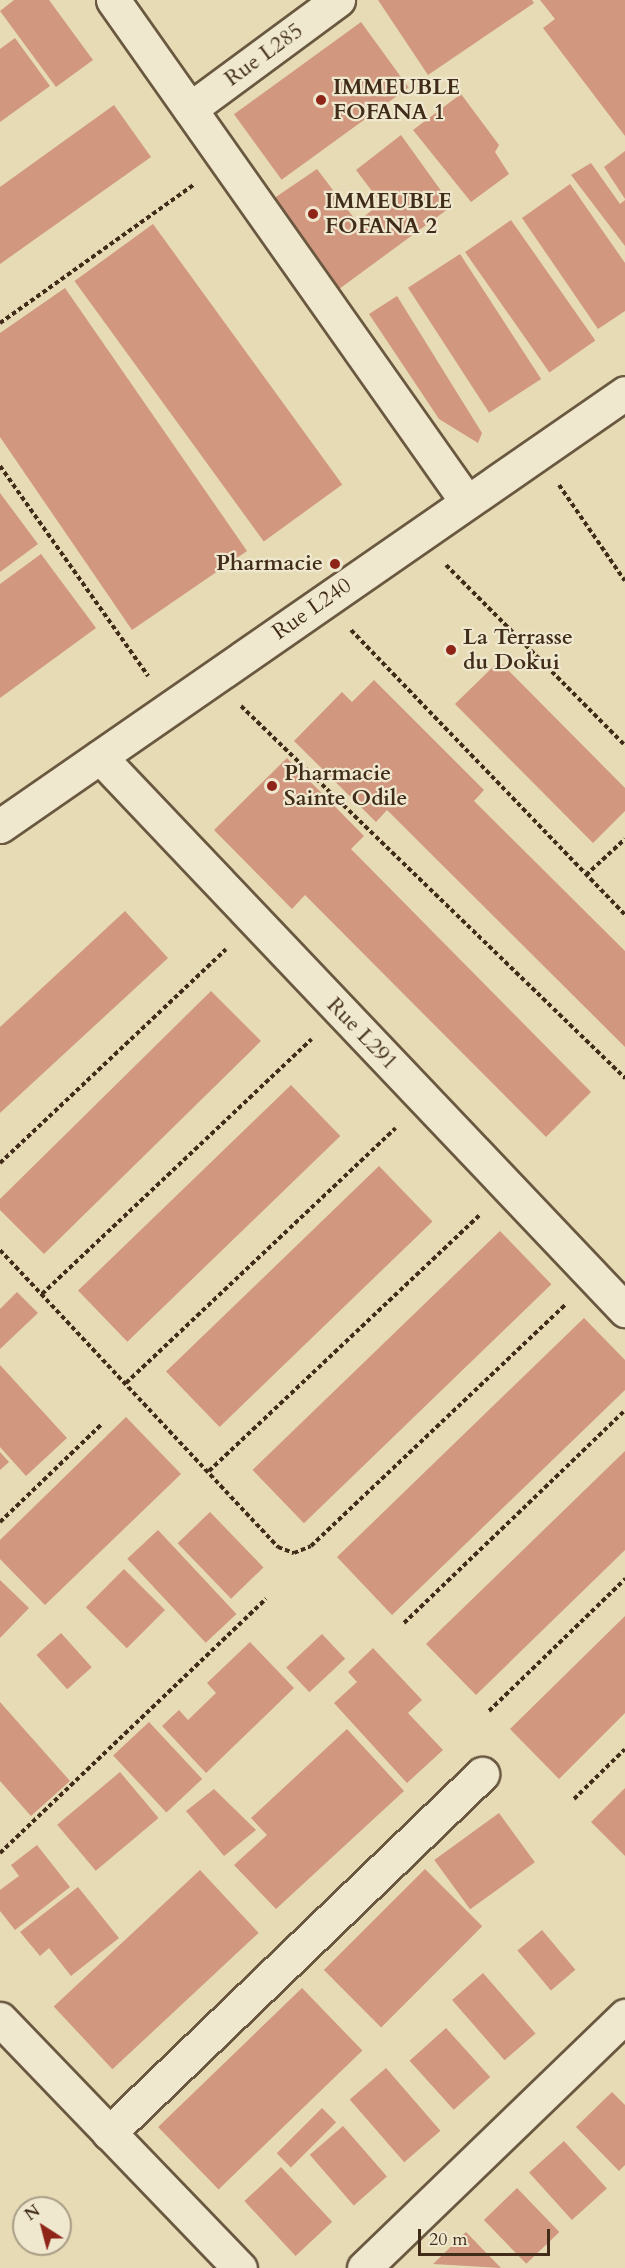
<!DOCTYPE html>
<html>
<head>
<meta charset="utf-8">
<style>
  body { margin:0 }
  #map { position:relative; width:625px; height:2268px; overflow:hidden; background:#e6dbb5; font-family:Cardo,serif }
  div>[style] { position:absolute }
  .building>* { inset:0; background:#d1977f; transform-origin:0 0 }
  .path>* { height:4px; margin-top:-2px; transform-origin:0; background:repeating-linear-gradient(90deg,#412c19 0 4.5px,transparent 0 7.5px) }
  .roads { filter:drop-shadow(2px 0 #6a5840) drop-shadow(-2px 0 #6a5840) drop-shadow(0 2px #6a5840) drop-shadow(0 -2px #6a5840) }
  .minor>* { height:33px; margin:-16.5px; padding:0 16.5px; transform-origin:16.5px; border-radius:16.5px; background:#efe8cf }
  .dots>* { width:16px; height:16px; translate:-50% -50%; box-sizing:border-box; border:3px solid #efe8cf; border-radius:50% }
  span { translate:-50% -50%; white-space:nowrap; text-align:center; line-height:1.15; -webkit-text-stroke:4.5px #efe8cf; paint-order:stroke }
  .street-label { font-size:22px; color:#412c19 }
  .poi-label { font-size:22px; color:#412c19; font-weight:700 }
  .left { translate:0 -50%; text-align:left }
  .right { translate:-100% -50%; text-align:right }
  .north { position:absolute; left:12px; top:2196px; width:60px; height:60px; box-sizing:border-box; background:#efe8cf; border:2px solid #a99d86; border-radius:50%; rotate:324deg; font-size:16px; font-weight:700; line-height:24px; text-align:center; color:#412c19 }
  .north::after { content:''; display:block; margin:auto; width:21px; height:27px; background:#8f2418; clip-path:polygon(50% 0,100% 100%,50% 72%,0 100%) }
  .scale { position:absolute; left:418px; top:2229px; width:132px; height:27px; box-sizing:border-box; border:3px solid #412c19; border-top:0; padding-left:8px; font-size:18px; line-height:21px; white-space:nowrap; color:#412c19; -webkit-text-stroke:4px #efe8cf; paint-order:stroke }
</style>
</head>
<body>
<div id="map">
  <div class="building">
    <div style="clip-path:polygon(14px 0,49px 0,93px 60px,56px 87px,0 11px)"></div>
    <div style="clip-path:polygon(378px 0,532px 0,534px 3px,428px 75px)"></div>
    <div style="clip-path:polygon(540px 0,625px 0,625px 136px,543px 28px,555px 19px)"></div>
    <div style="left:361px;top:22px;width:81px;height:157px;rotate:54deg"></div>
    <div style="clip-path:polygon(15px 38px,50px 86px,0 122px,0 49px)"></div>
    <div style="clip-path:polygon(461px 94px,499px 145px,495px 152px,509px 174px,471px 202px,413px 130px)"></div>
    <div style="clip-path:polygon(114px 105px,151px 157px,0 264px,0 187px)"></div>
    <div style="clip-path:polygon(401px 135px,452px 206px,331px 295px,267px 203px,317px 169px,357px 222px,381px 203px,356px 170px)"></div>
    <div style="clip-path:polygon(625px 151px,625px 199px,604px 167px)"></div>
    <div style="clip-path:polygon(591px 163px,620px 204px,625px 200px,625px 246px,571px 175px)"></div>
    <div style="clip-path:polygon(570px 184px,625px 263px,625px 311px,598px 329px,522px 218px)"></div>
    <div style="left:511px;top:220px;width:147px;height:56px;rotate:55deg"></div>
    <div style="left:153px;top:224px;width:322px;height:97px;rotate:54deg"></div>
    <div style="left:460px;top:254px;width:149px;height:62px;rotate:57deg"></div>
    <div style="clip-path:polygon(65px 288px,247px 551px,132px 630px,0 437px,0 333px)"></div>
    <div style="clip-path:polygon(397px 296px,482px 433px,478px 443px,439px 419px,369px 314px)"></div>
    <div style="clip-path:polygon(0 493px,38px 544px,0 572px)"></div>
    <div style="clip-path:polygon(41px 554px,96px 628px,0 698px,0 584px)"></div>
    <div style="clip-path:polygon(499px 661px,625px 788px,625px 811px,593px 843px,455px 704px)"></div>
    <div style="clip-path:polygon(374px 680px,484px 790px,474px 801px,625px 951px,625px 1047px,387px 810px,376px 822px,294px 741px,342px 692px,352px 702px)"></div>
    <div style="clip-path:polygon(287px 758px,364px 836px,351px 849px,591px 1092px,546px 1137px,305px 895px,292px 909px,214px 830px)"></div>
    <div style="clip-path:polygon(125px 911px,168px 958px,0 1113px,0 1027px)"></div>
    <div style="clip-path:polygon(211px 991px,261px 1041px,44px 1254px,0 1210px,0 1199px)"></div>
    <div style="left:291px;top:1085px;width:71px;height:296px;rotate:46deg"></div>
    <div style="left:379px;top:1166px;width:77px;height:296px;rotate:46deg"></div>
    <div style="left:500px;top:1231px;width:74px;height:344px;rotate:46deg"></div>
    <div style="clip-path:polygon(17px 1292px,38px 1313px,0 1349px,0 1309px)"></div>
    <div style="clip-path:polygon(584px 1318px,625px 1360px,625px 1390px,392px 1615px,337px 1557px)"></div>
    <div style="clip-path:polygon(0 1365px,67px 1438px,26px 1476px,0 1447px)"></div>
    <div style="clip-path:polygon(126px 1417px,181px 1474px,45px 1605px,0 1559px,0 1540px)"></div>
    <div style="clip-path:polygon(625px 1451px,625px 1550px,476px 1695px,426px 1644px)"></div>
    <div style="clip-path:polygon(0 1452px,9px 1462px,0 1470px)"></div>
    <div style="left:210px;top:1512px;width:77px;height:45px;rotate:46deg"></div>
    <div style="left:158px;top:1530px;width:115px;height:42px;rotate:47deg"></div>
    <div style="left:124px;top:1569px;width:58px;height:54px;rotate:45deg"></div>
    <div style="clip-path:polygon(0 1580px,29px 1608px,0 1638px)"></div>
    <div style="clip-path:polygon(625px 1616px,625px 1713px,559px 1779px,510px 1729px)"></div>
    <div style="left:61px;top:1633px;width:46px;height:33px;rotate:48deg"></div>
    <div style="left:322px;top:1634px;width:34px;height:49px;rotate:47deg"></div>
    <div style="clip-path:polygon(250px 1642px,294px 1688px,206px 1773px,162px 1726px,179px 1710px,188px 1720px,216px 1693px,207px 1683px)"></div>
    <div style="clip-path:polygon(373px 1648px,422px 1700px,408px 1713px,443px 1750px,407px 1783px,334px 1703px,357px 1682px,348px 1672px)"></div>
    <div style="clip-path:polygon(0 1702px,70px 1781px,31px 1816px,0 1781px)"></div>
    <div style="left:149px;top:1722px;width:78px;height:49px;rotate:47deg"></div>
    <div style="clip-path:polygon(347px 1729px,404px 1791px,276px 1909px,234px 1865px,267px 1835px,251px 1818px)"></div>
    <div style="left:120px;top:1772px;width:60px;height:82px;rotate:50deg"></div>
    <div style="clip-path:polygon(625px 1788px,625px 1856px,591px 1822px)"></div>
    <div style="clip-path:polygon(214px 1789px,256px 1830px,224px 1856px,186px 1811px)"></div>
    <div style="left:499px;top:1813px;width:61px;height:80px;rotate:54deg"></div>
    <div style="clip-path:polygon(37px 1845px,70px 1887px,15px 1930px,0 1911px,0 1890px,19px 1876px,11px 1865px)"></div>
    <div style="left:425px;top:1869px;width:81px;height:143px;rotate:45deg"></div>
    <div style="left:200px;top:1870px;width:86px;height:200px;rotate:47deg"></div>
    <div style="clip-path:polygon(78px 1887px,119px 1938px,71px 1976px,49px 1948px,40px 1956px,20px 1932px)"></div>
    <div style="left:542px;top:1930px;width:52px;height:32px;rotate:50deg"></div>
    <div style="left:483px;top:1973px;width:80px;height:41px;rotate:49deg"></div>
    <div style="left:302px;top:1988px;width:87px;height:200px;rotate:46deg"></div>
    <div style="left:446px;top:2028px;width:66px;height:49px;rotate:48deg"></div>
    <div style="left:386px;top:2068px;width:83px;height:48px;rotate:49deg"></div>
    <div style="clip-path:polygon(612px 2092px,625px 2105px,625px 2165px,619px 2171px,576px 2127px)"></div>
    <div style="left:322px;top:2108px;width:20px;height:64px;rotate:45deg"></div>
    <div style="left:343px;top:2126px;width:67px;height:44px;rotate:49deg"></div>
    <div style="left:564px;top:2141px;width:64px;height:47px;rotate:48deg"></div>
    <div style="left:281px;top:2167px;width:75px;height:50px;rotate:47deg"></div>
    <div style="left:517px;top:2188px;width:61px;height:46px;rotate:46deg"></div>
    <div style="clip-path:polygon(466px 2232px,501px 2268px,433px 2264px)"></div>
  </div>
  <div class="path">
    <div style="left:0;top:323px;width:239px;rotate:-35.5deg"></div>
    <div style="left:0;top:466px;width:257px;rotate:54.8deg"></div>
    <div style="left:559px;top:485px;width:116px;rotate:55.5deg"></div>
    <div style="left:446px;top:565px;width:254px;rotate:45.2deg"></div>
    <div style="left:351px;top:630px;width:395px;rotate:46.1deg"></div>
    <div style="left:241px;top:706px;width:535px;rotate:44.09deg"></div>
    <div style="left:586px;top:875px;width:53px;rotate:-42.7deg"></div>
    <div style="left:0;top:1163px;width:311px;rotate:-43.4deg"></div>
    <div style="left:0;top:1250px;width:407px;rotate:46.9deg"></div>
    <div style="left:278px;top:1547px;width:17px;rotate:21deg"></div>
    <div style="left:294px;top:1553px;width:18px;rotate:-22deg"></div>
    <div style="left:311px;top:1546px;width:350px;rotate:-43.5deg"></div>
    <div style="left:42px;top:1294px;width:371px;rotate:-43.4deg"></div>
    <div style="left:126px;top:1383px;width:371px;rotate:-43.4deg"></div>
    <div style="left:209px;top:1471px;width:374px;rotate:-43.4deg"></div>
    <div style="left:0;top:1522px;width:141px;rotate:-43.9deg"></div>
    <div style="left:404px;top:1623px;width:307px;rotate:-43.9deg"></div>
    <div style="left:489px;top:1711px;width:190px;rotate:-44.1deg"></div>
    <div style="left:574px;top:1799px;width:71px;rotate:-44.4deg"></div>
    <div style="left:0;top:1853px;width:368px;rotate:-43.7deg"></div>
  </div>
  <div class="roads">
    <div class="minor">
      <div style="left:113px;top:0;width:614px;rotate:54.81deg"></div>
      <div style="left:190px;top:109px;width:184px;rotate:-36.4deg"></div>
      <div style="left:100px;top:757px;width:763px;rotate:46.49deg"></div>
      <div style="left:0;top:826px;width:760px;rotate:-34.71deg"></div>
      <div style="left:0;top:2019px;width:346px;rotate:46.1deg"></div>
      <div style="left:109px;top:2133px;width:518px;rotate:-43.9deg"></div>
      <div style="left:364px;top:2268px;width:363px;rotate:-44deg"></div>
    </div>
  </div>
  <div class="dots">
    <div style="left:321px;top:100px;background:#8f2418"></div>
    <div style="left:313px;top:214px;background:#8f2418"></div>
    <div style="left:335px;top:564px;background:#8f2418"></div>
    <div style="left:451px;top:650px;background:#8f2418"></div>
    <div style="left:272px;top:786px;background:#8f2418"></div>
  </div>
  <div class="street-label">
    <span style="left:264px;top:55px;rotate:-36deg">Rue L285</span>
    <span style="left:312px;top:609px;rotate:-35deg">Rue L240</span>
    <span style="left:362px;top:1034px;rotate:46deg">Rue L291</span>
  </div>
  <div class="poi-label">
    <span class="left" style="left:333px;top:100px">IMMEUBLE<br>FOFANA 1</span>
    <span class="left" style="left:325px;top:214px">IMMEUBLE<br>FOFANA 2</span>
    <span class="right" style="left:323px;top:564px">Pharmacie</span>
    <span class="left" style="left:463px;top:650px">La Terrasse<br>du Dokui</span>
    <span class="left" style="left:284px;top:786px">Pharmacie<br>Sainte Odile</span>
  </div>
  <div class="north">N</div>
  <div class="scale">20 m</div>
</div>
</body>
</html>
